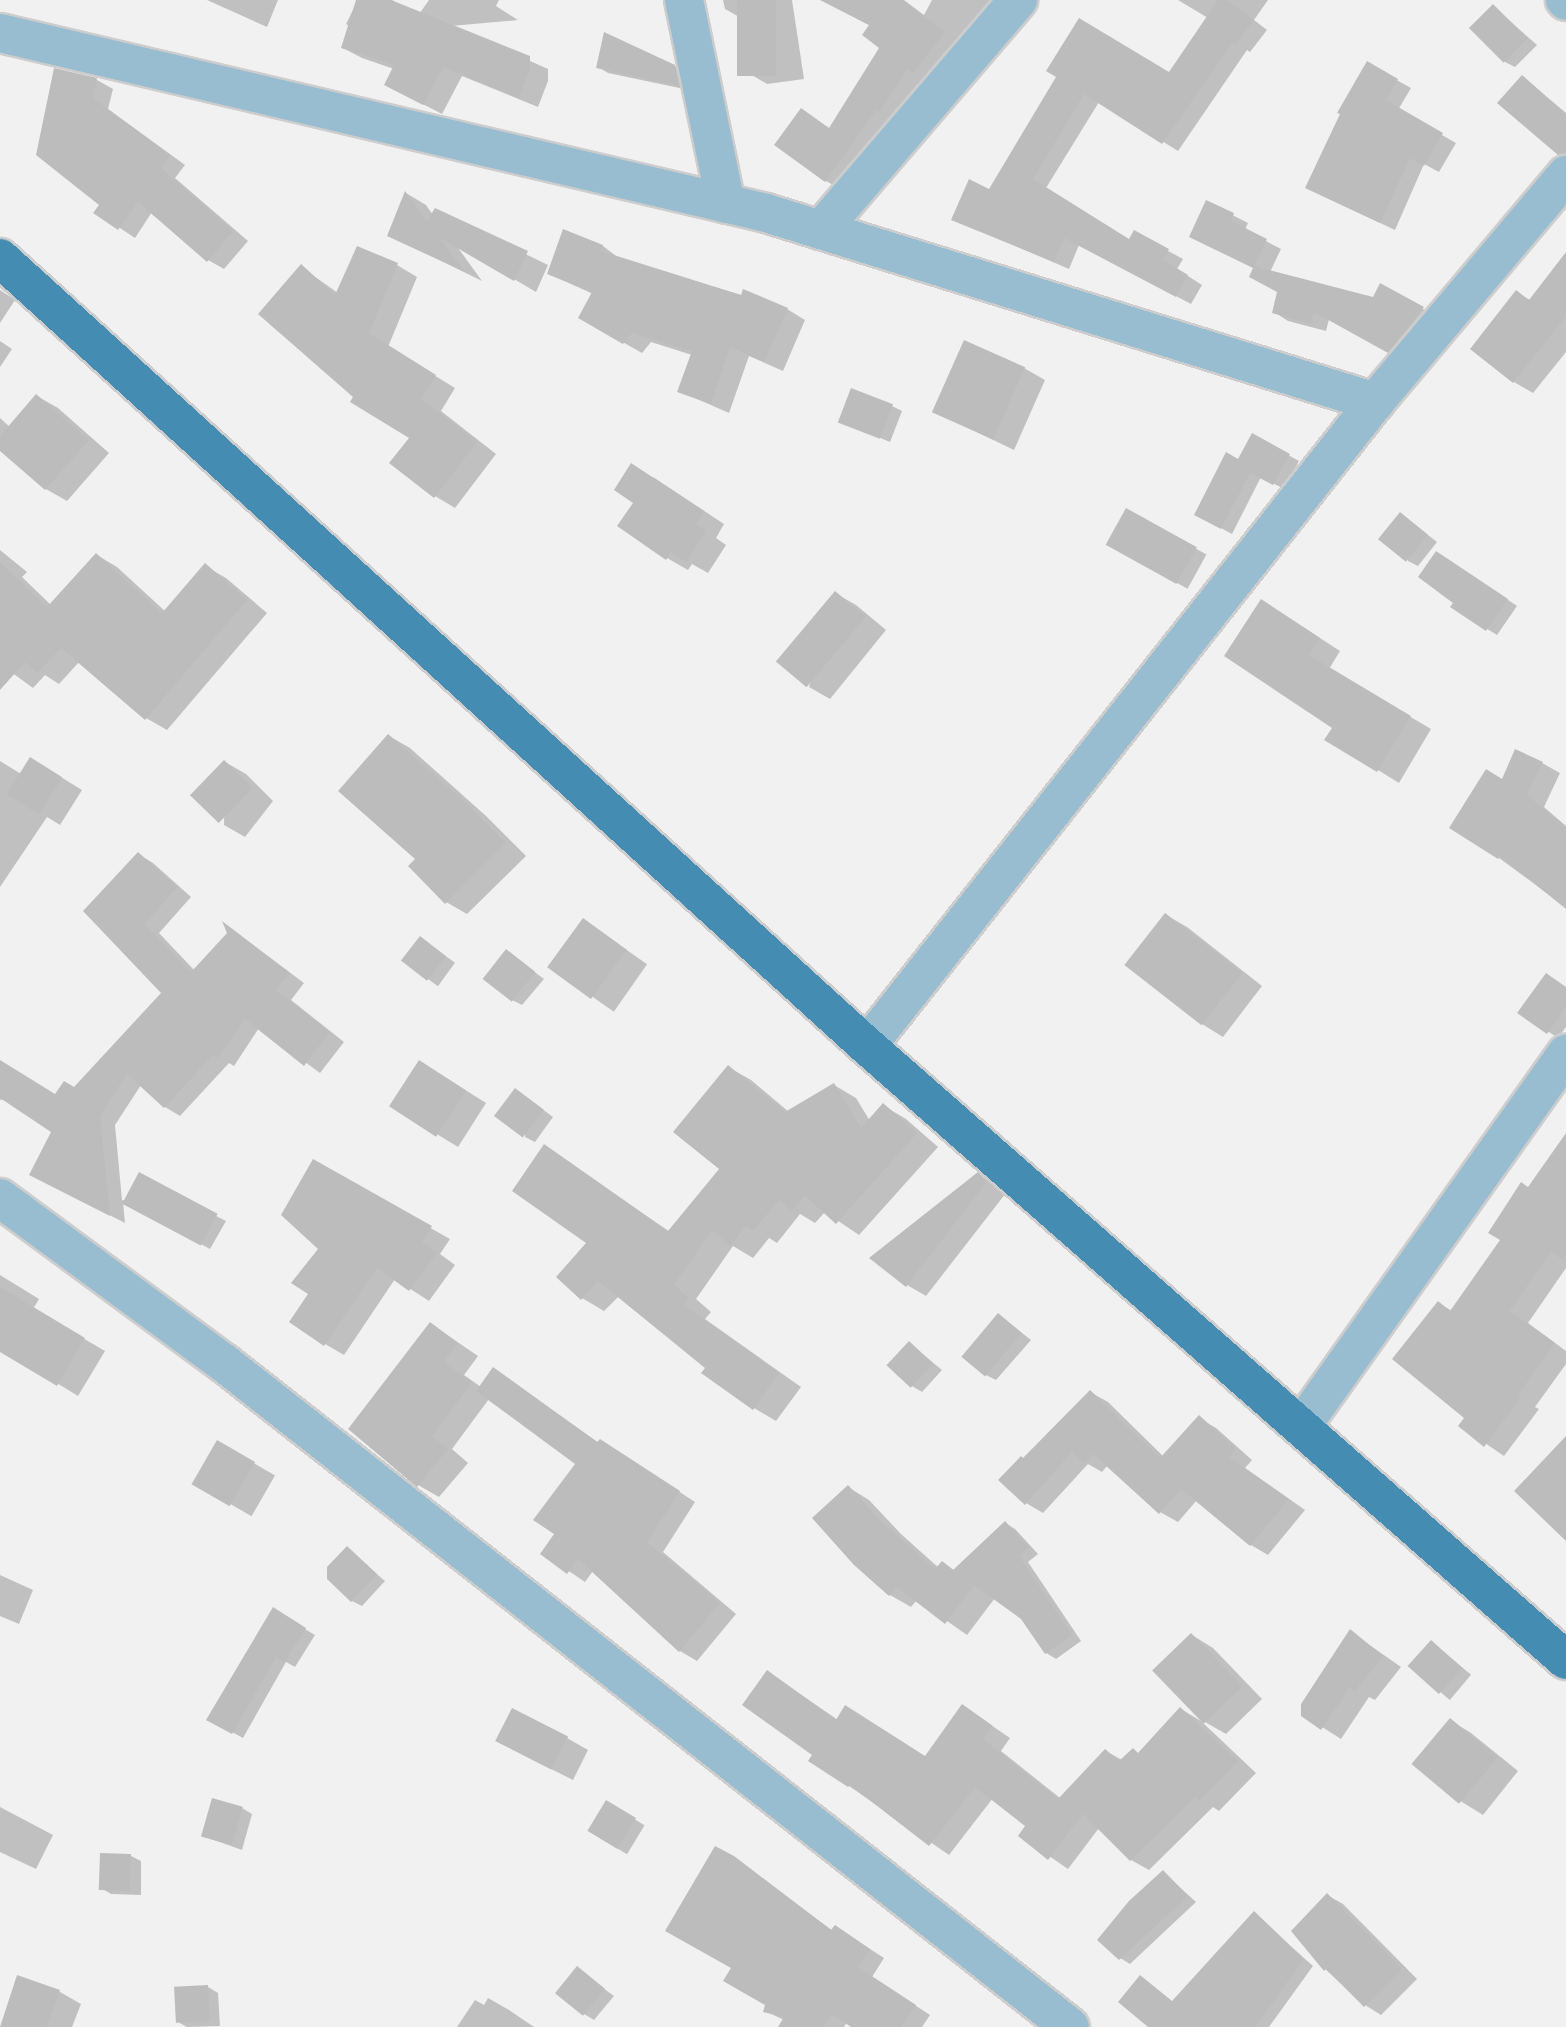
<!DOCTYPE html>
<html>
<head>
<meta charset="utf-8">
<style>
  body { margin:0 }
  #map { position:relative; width:1566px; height:2027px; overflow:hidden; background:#f1f1f2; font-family:"Fira Sans Condensed",sans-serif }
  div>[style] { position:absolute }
  .shadow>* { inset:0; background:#0003; transform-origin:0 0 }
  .building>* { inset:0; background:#bdbcbd; transform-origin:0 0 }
  .roads { filter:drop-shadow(2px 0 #cdcdce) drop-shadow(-2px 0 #cdcdce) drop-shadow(0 2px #cdcdce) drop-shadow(0 -2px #cdcdce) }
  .minor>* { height:38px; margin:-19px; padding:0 19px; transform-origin:19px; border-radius:19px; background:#98bcd0 }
  .major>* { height:38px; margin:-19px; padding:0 19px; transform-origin:19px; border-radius:19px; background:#458cb2 }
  span { translate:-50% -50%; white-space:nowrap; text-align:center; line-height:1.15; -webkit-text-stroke:5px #fff; paint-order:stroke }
</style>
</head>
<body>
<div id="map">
  <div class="shadow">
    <div style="clip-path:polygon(207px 0,278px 0,267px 27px)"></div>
    <div style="clip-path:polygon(358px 0,392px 0,417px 17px,429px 0,499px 0,496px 6px,518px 20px,451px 26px,548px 69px,548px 81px,538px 107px,462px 76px,442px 114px,405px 95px,394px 69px,362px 58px,343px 48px,350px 27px,346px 24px)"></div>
    <div style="clip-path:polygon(723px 0,792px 0,804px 79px,767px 84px,750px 74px,741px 18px,725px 9px)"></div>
    <div style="clip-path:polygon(821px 0,904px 0,924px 15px,932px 0,996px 0,844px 191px,826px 181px,801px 110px,830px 129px,881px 47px,871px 26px)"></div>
    <div style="clip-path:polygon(1178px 0,1268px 0,1254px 20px,1267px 30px,1250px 52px,1247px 50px,1178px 151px,1099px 102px,1046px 188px,1130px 241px,1135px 233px,1183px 259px,1177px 269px,1202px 285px,1191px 304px,1079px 245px,1069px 269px,953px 219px,990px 191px,1059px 77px,1169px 74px,1208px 18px)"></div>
    <div style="clip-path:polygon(1493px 6px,1537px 45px,1515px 67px,1505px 62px)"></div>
    <div style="clip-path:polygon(1368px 64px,1411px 88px,1398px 110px,1456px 143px,1439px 172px,1424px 164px,1395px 230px,1321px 195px)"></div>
    <div style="clip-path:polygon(674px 66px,685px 72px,689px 90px,608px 73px,598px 67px)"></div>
    <div style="clip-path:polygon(56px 70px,97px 80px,113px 89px,108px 109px,185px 165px,175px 178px,248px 241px,224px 269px,208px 260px,152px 212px,135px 238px,96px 212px,101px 205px)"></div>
    <div style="clip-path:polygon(1523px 77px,1566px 113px,1566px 158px,1559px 153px)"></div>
    <div style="clip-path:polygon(406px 193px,426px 205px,433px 215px,435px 210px,548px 265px,536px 292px,456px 245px,482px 281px,389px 235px)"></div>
    <div style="clip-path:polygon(1207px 202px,1248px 223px,1245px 230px,1281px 249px,1270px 272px,1373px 299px,1381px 285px,1437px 317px,1403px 360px,1329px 319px,1326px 331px,1288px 321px,1274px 312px,1279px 292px,1255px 268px)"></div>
    <div style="clip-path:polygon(564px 232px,603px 246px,620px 259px,787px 309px,805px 320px,783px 371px,749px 356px,729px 413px,679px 391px,692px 355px,651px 342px,642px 353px,580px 318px,593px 294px,549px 274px)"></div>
    <div style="clip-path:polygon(1566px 255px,1566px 352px,1533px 393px,1514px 382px,1517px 293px,1530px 300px)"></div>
    <div style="clip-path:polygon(397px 265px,417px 277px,388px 347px,455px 388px,441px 411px,496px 454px,455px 508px,435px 496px,411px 437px,355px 397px,301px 267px,338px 293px)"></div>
    <div style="clip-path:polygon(0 290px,15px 300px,0 323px)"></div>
    <div style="clip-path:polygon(0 341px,12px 349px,0 367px)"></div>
    <div style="clip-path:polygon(1024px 368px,1045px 380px,1014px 450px,933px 411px)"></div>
    <div style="clip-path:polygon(37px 396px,58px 408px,109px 453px,67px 501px,46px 489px,0 449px,0 418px,10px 427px)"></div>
    <div style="clip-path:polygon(892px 406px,902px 411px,890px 442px,840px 421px)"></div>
    <div style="clip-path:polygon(1252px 435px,1299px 461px,1284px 489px,1261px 477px,1232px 534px,1206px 520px)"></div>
    <div style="clip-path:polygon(653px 477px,724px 524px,716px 538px,726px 545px,708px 573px,692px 564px,688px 570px,667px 558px)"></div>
    <div style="left:1126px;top:510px;width:92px;height:39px;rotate:29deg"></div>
    <div style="clip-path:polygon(1401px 514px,1437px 542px,1418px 566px,1408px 561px)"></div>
    <div style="clip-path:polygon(0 550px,27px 572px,22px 577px,51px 605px,97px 555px,117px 567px,166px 612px,205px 566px,226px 578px,267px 613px,167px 730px,146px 718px,80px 661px,59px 684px,45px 675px,33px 688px,0 664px)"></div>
    <div style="clip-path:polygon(1447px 559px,1517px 606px,1497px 635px,1452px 607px,1455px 602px)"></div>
    <div style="clip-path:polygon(835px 593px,856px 605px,886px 630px,830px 699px,809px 687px)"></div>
    <div style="clip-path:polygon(1283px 614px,1340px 651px,1329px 669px,1431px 729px,1399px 783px,1378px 770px,1334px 727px)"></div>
    <div style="clip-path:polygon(389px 736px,410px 748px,486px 816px,526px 856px,467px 914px,446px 902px,418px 859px)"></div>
    <div style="clip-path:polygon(0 761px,21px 774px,51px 771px,82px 790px,60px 825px,47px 817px,0 887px)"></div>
    <div style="clip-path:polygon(225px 762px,246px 774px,273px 801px,245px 837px,224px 825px)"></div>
    <div style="clip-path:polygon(1542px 763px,1560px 773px,1544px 807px,1566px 826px,1566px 907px,1499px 858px,1503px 781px)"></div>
    <div style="clip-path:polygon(138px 854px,153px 863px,191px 897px,159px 933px,195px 971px,229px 933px,226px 925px,304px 983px,291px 1000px,344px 1042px,320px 1073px,259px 1028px,234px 1066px,229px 1063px,180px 1116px,165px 1107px,141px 1085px,115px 1125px,122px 1200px,216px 1216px,226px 1221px,210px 1249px,123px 1202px,125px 1223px,47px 1183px,54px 1131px,4px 1099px,0 1100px,0 1062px,56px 1096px,74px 1089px,163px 993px,85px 911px)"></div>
    <div style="clip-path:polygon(1166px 915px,1187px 927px,1262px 986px,1223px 1037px,1202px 1024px,1126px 965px)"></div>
    <div style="left:584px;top:920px;width:77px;height:58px;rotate:35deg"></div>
    <div style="left:421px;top:938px;width:42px;height:29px;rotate:36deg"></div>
    <div style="clip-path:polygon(507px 951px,544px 979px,522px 1005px,512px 1000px)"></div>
    <div style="clip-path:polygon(1566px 988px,1566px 1027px,1558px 1038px,1520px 1013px)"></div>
    <div style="clip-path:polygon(728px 1067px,751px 1080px,789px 1112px,834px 1085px,856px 1098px,870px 1121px,884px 1106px,906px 1119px,938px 1147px,859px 1235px,825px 1212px,815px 1223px,800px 1214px,777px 1243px,769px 1238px,753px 1258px,733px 1246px,696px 1299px,711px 1312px,705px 1319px,801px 1387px,776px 1421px,754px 1408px,619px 1296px,604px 1311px,582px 1298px,589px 1242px,545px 1147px,670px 1232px,721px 1168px)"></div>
    <div style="clip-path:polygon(440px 1074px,486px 1103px,458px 1147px,391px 1106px)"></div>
    <div style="clip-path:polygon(525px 1096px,553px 1117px,535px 1142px,525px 1137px)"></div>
    <div style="clip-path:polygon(1566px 1136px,1566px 1268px,1528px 1323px,1566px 1351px,1566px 1364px,1535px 1407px,1539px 1409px,1504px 1456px,1460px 1426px,1467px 1418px,1439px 1303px,1452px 1311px,1503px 1240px,1529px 1189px)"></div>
    <div style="clip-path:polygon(313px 1162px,450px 1239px,440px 1254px,455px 1265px,429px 1301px,395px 1279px,344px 1355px,325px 1344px,311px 1293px,320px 1249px)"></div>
    <div style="clip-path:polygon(978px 1174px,1006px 1193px,926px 1296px,907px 1285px)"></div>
    <div style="clip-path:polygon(0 1275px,39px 1299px,33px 1309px,105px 1351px,78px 1396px,0 1348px)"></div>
    <div style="clip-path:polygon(999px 1315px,1031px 1340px,996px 1380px,986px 1375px)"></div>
    <div style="clip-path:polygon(431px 1324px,478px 1356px,464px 1375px,481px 1387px,494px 1369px,599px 1443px,617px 1451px,695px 1502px,663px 1552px,736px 1614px,697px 1661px,680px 1651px,593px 1571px,585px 1582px,542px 1553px,556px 1534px,577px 1463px,489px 1399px,452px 1449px,468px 1463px,439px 1497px,418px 1485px)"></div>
    <div style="clip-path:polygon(909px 1343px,942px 1370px,922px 1392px,912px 1386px)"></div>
    <div style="clip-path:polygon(1090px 1392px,1108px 1402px,1164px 1457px,1199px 1418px,1216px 1428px,1252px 1460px,1245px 1468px,1305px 1510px,1268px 1555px,1251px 1545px,1197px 1500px,1178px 1522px,1160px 1512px,1108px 1465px,1102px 1472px,1088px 1464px,1043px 1513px,1026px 1503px,1024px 1460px)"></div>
    <div style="left:217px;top:1442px;width:67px;height:47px;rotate:30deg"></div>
    <div style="clip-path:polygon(848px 1487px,869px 1500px,901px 1534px,939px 1568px,942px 1563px,955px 1571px,1005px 1523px,1015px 1529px,1038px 1554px,1028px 1562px,1081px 1641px,1056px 1659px,1046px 1653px,1022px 1618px,995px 1598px,967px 1635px,917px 1600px,911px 1607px,890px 1595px)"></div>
    <div style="clip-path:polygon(347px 1549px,385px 1581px,362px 1606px,352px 1601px)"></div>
    <div style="clip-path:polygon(0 1575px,33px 1590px,19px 1624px,0 1616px)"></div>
    <div style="clip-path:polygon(273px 1610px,315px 1635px,295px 1667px,286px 1662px,243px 1738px,208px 1719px)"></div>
    <div style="clip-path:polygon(1351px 1632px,1401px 1667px,1375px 1700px,1369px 1697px,1341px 1739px,1303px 1715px)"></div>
    <div style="clip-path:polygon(1192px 1635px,1213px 1648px,1262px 1699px,1226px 1734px,1205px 1722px)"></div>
    <div style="left:1432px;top:1642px;width:51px;height:33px;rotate:40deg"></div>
    <div style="clip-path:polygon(768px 1672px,838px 1720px,926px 1758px,963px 1706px,1010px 1738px,1001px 1751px,1060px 1798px,1106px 1751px,1122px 1760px,1139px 1754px,1181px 1709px,1201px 1721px,1256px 1773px,1219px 1811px,1213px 1807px,1149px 1870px,1131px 1860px,1099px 1828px,1068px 1869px,1020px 1836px,1027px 1826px,993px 1798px,949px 1855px,849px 1786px,815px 1755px)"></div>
    <div style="clip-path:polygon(1450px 1720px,1471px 1733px,1518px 1771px,1483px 1815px,1462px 1802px,1415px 1764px)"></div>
    <div style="clip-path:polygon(567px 1738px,588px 1750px,573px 1780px,519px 1753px)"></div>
    <div style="left:606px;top:1802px;width:45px;height:34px;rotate:31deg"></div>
    <div style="clip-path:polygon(0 1807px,53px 1835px,36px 1869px,0 1852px)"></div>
    <div style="clip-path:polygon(242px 1808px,252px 1814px,242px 1850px,203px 1836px)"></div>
    <div style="clip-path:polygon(131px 1856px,141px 1861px,141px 1895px,111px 1894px,101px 1888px)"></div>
    <div style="clip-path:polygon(733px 1857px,833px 1931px,850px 1936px,884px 1958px,872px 1977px,930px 2015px,922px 2027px,855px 2027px,847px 2022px,844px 2027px,780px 2027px,784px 2020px,765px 2011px,767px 2004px,733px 1968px)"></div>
    <div style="clip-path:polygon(1163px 1872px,1196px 1902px,1130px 1964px,1120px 1958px)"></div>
    <div style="clip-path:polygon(1327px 1895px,1343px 1904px,1417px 1979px,1381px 2015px,1365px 2005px,1325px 1969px)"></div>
    <div style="clip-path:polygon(1254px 1914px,1313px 1966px,1269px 2027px,1200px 2027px)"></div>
    <div style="clip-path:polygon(577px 1969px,614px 1996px,594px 2020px,584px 2014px)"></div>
    <div style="clip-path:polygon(18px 1977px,60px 1992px,81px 2004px,72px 2027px,7px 2027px)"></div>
    <div style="clip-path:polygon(208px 1987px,218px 1993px,220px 2026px,187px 2027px,178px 2022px)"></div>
    <div style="clip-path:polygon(488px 1998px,509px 2010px,534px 2027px,457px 2027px,475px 2000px,484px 2005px)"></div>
  </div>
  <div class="building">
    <div style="clip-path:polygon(356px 0,391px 0,530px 56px,530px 69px,519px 98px,443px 67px,423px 105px,384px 85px,394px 65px,341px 48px)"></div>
    <div style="left:737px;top:0;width:39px;height:76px"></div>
    <div style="clip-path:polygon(820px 0,902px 0,945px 32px,913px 73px,907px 69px,880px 112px,876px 110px,825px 182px,774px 145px,801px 108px,829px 128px,879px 48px,862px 35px,869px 25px)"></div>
    <div style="clip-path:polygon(1218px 0,1227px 0,1254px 20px,1235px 45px,1232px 43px,1162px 144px,1084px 94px,1033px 179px,1129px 239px,1134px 230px,1169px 249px,1163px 260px,1188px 275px,1176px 297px,1064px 238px,1054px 262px,951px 220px,969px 179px,989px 189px,1056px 77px,1046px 71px,1079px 18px,1169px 72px)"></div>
    <div style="left:1493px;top:4px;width:49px;height:34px;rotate:45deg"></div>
    <div style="clip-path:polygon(604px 32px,675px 65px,679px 86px,596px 68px)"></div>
    <div style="clip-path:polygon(1367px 61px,1398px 79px,1386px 100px,1443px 133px,1424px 166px,1410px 158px,1380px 223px,1305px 188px,1340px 114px,1337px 113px)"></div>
    <div style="clip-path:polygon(54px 68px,97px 78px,93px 98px,170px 155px,161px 168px,233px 231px,207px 262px,138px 202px,118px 230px,93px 213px,99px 205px,36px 155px)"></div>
    <div style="clip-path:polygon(1522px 75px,1566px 114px,1566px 154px,1558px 155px,1497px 103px)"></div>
    <div style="clip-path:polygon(405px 191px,427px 221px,435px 208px,528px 251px,514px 281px,440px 238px,465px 272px,387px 236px)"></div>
    <div style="clip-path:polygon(1206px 200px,1234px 213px,1231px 221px,1267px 239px,1254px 266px,1373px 297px,1380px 283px,1424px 307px,1388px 353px,1314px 312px,1311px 324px,1272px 313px,1277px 292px,1249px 277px,1253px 268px,1189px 237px)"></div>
    <div style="clip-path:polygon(563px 229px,603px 245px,601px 251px,741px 295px,743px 289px,788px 308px,764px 362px,730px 347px,711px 404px,677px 392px,692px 351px,632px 333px,623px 344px,578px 318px,592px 292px,547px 274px)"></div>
    <div style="clip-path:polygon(357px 246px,398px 263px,369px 333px,436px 375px,421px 398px,477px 442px,434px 498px,389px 463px,409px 438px,350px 402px,353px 397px,258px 314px,301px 264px,335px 295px)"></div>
    <div style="clip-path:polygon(1566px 252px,1566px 316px,1513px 383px,1470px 349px,1516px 290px,1529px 300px)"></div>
    <div style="left:964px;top:340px;width:67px;height:79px;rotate:24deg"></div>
    <div style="left:851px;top:388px;width:45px;height:37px;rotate:21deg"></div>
    <div style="clip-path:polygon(36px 394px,89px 440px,45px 490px,0 451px,0 436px)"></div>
    <div style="clip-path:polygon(1252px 433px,1290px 454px,1273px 485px,1250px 473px,1221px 529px,1194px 515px,1226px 452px,1238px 459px)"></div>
    <div style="clip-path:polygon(631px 463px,704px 511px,696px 524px,706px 531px,686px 562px,671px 552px,666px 560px,617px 526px,633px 503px,614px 490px)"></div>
    <div style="left:1126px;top:508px;width:81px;height:42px;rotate:29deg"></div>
    <div style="left:1400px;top:512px;width:36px;height:35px;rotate:39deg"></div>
    <div style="clip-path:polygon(1436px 551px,1508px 599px,1486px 631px,1450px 607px,1453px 603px,1418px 577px)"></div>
    <div style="clip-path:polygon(96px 553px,162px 613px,205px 563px,247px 600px,145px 720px,61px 648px,37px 673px,25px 662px,0 690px,0 562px,47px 607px)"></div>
    <div style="left:835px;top:591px;width:40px;height:92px;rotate:40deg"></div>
    <div style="clip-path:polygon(1261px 599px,1320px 638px,1309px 655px,1411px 716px,1377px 772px,1324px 740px,1332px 728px,1224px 656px)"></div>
    <div style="clip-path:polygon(388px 734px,465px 802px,506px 843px,445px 904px,408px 866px,415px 859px,338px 791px)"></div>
    <div style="clip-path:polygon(1515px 749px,1543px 762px,1527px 795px,1566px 827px,1566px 909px,1500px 856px,1498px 859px,1449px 828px,1486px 769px,1502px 779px)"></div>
    <div style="left:30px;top:757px;width:38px;height:44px;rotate:32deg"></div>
    <div style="left:224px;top:760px;width:40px;height:49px;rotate:44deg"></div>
    <div style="clip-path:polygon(138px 852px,177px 887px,145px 924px,188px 969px,193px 970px,227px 933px,222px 921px,290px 973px,276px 990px,330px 1032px,304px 1066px,245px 1019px,218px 1058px,213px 1055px,164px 1108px,127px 1074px,100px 1116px,110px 1216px,29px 1175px,51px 1132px,0 1098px,0 1060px,55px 1094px,64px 1081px,74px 1087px,161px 993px,83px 911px)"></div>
    <div style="left:1165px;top:913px;width:98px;height:66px;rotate:38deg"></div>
    <div style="left:583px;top:918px;width:54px;height:61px;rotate:36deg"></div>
    <div style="left:420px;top:936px;width:33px;height:31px;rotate:38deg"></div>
    <div style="left:506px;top:949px;width:37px;height:38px;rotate:38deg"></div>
    <div style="clip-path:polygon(1546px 973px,1566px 987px,1566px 1007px,1547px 1034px,1517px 1013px)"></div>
    <div style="left:419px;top:1060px;width:56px;height:55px;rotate:33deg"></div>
    <div style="clip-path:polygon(728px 1065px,785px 1112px,834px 1083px,861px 1128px,883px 1103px,917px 1133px,836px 1224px,805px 1196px,792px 1211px,779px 1200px,753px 1231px,746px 1226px,730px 1246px,712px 1230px,674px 1285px,689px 1298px,684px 1305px,779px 1373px,753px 1410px,701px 1373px,705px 1368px,598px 1281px,581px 1300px,556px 1277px,586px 1243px,512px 1191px,544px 1144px,668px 1231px,719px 1169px,673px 1132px)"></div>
    <div style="left:515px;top:1088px;width:36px;height:35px;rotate:37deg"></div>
    <div style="clip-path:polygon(1566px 1133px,1566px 1262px,1551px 1252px,1510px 1311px,1555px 1343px,1518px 1395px,1521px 1398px,1484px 1447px,1458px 1426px,1464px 1418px,1392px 1359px,1438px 1301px,1450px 1311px,1500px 1240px,1488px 1233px,1521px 1182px,1528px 1187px)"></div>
    <div style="clip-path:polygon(313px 1159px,432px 1226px,422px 1242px,437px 1253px,409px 1291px,377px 1268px,324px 1346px,289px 1322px,308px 1294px,291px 1283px,318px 1249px,281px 1215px)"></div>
    <div style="left:139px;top:1172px;width:89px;height:36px;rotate:28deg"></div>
    <div style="clip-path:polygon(978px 1172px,987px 1181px,906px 1287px,869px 1258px)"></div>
    <div style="clip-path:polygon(0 1287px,85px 1338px,57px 1386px,0 1352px)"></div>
    <div style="left:998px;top:1313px;width:31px;height:57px;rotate:40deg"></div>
    <div style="clip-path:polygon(430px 1322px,458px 1343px,444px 1362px,472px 1382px,432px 1436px,448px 1449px,417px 1487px,348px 1429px)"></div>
    <div style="left:909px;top:1341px;width:33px;height:33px;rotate:43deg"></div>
    <div style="clip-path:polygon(493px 1367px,597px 1442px,600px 1439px,680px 1491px,647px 1542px,720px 1603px,679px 1652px,578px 1559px,567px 1574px,540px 1554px,554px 1534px,533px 1520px,575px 1464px,476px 1391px)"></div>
    <div style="clip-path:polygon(1090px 1390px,1160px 1458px,1199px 1415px,1236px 1449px,1229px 1457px,1289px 1499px,1250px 1546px,1181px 1489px,1159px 1514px,1093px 1454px,1084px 1463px,1072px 1452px,1025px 1505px,998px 1480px,1021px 1456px,1023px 1458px)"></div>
    <div style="clip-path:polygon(1566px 1436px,1566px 1541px,1514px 1491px)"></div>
    <div style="left:217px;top:1440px;width:44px;height:51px;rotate:30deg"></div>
    <div style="clip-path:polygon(848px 1485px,880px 1520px,935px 1569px,942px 1561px,974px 1586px,945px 1624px,897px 1587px,889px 1596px,854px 1565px,812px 1518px)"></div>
    <div style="clip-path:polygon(1005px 1521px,1029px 1547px,1019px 1556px,1072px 1635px,1045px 1654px,1021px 1619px,953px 1570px)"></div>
    <div style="clip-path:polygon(347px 1546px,377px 1574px,351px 1602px,327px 1579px,327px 1567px)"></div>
    <div style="clip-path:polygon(273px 1607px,306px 1628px,284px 1663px,276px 1657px,232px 1734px,206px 1720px)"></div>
    <div style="clip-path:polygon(1350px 1629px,1383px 1656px,1355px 1691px,1350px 1687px,1321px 1730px,1301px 1716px,1301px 1704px)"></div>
    <div style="left:1191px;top:1633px;width:74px;height:54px;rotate:46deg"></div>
    <div style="left:1431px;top:1640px;width:42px;height:35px;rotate:42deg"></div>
    <div style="clip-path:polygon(767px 1670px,836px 1720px,845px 1705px,925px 1756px,962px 1704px,993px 1726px,983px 1739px,1058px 1799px,1105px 1749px,1119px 1761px,1133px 1748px,1138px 1753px,1180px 1707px,1238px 1761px,1199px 1801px,1195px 1797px,1130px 1861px,1083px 1814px,1048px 1860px,1018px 1836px,1025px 1826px,975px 1787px,929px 1846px,850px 1785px,848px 1787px,808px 1761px,812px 1755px,742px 1705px)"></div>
    <div style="left:512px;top:1708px;width:63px;height:37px;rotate:27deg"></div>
    <div style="left:1450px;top:1718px;width:62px;height:60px;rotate:40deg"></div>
    <div style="left:212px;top:1798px;width:32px;height:40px;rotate:16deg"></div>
    <div style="left:606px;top:1800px;width:35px;height:36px;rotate:31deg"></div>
    <div style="clip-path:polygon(715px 1846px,734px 1856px,831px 1930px,835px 1925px,870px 1949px,858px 1967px,916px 2005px,902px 2027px,851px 2027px,832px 2014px,824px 2027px,778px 2027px,784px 2017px,763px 2012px,765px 2005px,723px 1981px,731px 1968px,665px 1931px)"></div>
    <div style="left:100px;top:1853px;width:31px;height:37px;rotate:2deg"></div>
    <div style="clip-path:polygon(1163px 1870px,1188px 1896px,1119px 1960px,1097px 1940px,1129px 1901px)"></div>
    <div style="clip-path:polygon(1327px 1893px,1402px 1969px,1364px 2007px,1326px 1969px,1324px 1971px,1291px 1931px)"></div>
    <div style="clip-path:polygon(1254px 1911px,1304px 1959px,1255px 2027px,1148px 2027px,1118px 2002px,1140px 1975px,1172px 2001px)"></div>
    <div style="left:577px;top:1966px;width:36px;height:35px;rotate:39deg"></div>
    <div style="clip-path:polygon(17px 1975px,60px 1990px,47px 2027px,0 2027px)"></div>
    <div style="left:208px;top:1985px;width:36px;height:34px;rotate:87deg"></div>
  </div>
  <div class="roads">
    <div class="minor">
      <div style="left:684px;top:0;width:208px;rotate:78.4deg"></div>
      <div style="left:1565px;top:0;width:1px;rotate:45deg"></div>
      <div style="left:0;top:33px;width:787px;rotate:13.22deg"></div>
      <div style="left:766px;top:213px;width:638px;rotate:17.24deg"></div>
      <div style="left:821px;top:230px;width:303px;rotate:-49.4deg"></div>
      <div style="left:867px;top:1046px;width:820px;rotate:-51.73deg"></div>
      <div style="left:1375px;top:402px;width:297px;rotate:-49.9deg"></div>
      <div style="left:0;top:1198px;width:278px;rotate:36.4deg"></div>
      <div style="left:224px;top:1363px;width:1075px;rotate:38.13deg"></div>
      <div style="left:1301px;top:1427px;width:458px;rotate:-54.6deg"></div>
    </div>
    <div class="major">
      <div style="left:0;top:258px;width:1172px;rotate:42.27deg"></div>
      <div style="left:867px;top:1046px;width:930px;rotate:41.3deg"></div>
    </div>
  </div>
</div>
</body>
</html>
